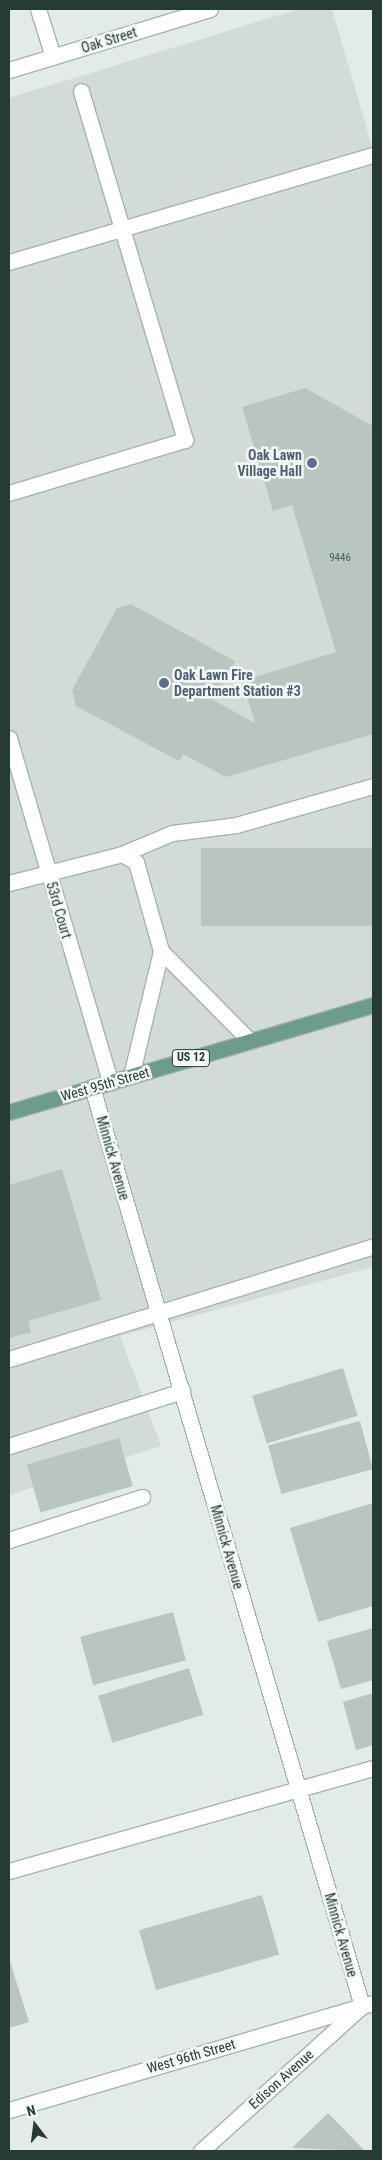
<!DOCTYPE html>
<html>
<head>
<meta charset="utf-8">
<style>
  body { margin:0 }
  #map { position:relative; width:382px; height:2160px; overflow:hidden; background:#e3ebe8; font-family:"Roboto Condensed",sans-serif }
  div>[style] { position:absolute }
  .built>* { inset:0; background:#d2dbd6 }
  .building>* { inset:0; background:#b9c6c0; transform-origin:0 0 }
  .roads { filter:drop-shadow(1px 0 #a6b3ae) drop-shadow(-1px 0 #a6b3ae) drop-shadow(0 1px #a6b3ae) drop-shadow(0 -1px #a6b3ae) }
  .lane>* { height:15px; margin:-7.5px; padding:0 7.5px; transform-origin:7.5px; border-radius:7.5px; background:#fff }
  .street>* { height:15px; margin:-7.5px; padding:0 7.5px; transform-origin:7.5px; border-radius:7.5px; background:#fff }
  .primary>* { height:15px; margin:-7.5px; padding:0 7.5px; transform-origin:7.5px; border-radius:7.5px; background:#6d9c8e }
  .dots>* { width:14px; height:14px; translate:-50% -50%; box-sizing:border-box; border:2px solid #f3f8f6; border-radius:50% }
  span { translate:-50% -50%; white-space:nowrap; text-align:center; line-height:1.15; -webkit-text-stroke:5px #f3f8f6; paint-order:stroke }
  .number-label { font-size:11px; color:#4a5e57 }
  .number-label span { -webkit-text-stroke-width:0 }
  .shield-label span { padding:1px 4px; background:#f3f8f6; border:1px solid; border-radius:4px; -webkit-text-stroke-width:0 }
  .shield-label { font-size:12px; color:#253b34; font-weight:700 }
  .street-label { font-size:14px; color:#253b34 }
  .service-label { font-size:14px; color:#4e5e75; font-weight:700 }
  .right { translate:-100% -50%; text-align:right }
  .left { translate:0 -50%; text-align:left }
  .frame { position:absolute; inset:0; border:10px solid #253b34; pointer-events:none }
  .north { position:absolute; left:10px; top:2100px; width:50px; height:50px; -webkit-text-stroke:4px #f3f8f6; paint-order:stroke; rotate:345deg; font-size:14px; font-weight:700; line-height:20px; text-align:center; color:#253b34 }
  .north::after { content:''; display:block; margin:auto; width:18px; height:22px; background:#253b34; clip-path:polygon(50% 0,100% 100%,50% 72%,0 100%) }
</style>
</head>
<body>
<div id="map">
  <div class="built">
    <div style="clip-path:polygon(299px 9px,332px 9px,373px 150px,373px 1267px,120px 1336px,161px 1446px,9px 1495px,9px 98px)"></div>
  </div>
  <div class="building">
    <div style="clip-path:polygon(305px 388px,373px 426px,373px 734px,226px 777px,183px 754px,179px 761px,76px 706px,72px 690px,117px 608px,131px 604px,235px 661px,213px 700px,255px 723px,242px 681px,336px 652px,292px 505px,273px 511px,242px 407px)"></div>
    <div style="left:373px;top:848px;width:78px;height:172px;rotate:90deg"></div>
    <div style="clip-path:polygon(62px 1169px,101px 1300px,28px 1321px,31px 1332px,9px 1338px,9px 1185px)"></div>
    <div style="left:343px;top:1368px;width:50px;height:95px;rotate:73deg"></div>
    <div style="left:360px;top:1421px;width:50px;height:95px;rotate:75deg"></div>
    <div style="left:119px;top:1438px;width:50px;height:96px;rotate:74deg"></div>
    <div style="clip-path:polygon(373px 1503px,373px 1606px,318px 1622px,290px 1528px)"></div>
    <div style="left:173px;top:1612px;width:50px;height:96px;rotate:75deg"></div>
    <div style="clip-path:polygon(373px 1628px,373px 1680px,341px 1689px,327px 1641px)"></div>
    <div style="left:189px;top:1668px;width:49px;height:95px;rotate:73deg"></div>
    <div style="clip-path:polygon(373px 1693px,373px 1745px,356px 1750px,343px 1702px)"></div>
    <div style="left:262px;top:1895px;width:62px;height:128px;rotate:74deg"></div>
    <div style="clip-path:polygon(9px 1958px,29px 2022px,9px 2028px)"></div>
    <div style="clip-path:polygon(328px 2113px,365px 2151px,292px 2148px)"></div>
  </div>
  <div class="roads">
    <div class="lane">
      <div style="left:38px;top:9px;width:50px;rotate:72.6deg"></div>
      <div style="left:9px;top:262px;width:379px;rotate:-16.4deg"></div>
      <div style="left:9px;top:493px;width:184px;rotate:-16.8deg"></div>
      <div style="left:185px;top:440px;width:364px;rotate:-106.6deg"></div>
      <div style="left:122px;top:854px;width:54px;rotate:-22.8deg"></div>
      <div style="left:172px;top:833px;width:64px;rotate:-7.1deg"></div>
      <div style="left:236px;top:825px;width:142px;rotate:-15.9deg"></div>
      <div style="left:9px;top:883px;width:117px;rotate:-14.4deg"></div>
      <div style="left:122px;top:854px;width:16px;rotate:30deg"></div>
      <div style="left:136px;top:862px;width:92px;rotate:74.3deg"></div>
      <div style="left:161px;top:951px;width:129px;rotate:103.5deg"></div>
      <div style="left:161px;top:951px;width:127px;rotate:45.3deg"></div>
      <div style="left:9px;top:1359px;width:381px;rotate:-17.2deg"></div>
      <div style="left:9px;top:1446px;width:182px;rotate:-17.6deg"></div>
      <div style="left:9px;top:1540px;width:140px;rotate:-17.9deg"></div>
      <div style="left:9px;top:1871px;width:378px;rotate:-15.8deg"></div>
    </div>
    <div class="street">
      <div style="left:9px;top:70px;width:210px;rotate:-16.9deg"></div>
      <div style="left:9px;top:738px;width:359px;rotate:73.6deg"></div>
      <div style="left:92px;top:1087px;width:958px;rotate:73.63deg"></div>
      <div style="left:362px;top:2006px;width:217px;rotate:138deg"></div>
      <div style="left:9px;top:2110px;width:379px;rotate:-16.4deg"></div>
    </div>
    <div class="primary">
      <div style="left:9px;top:1112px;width:379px;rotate:-16.4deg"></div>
    </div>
  </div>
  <div class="dots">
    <div style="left:312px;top:463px;background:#5c6f8a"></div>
    <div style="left:164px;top:683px;background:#5c6f8a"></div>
  </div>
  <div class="number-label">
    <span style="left:340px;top:558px">9446</span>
  </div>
  <div class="shield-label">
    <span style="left:191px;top:1058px">US 12</span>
  </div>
  <div class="street-label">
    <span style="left:109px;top:40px;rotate:-17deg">Oak Street</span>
    <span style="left:59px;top:910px;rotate:74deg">53rd Court</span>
    <span style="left:105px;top:1084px;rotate:-16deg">West 95th Street</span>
    <span style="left:113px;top:1158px;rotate:74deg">Minnick Avenue</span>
    <span style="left:227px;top:1547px;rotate:74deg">Minnick Avenue</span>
    <span style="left:341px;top:1935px;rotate:74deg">Minnick Avenue</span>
    <span style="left:191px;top:2056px;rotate:-16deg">West 96th Street</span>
    <span style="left:281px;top:2079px;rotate:-42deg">Edison Avenue</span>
  </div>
  <div class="service-label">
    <span class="right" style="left:302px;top:463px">Oak Lawn<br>Village Hall</span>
    <span class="left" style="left:174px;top:683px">Oak Lawn Fire<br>Department Station #3</span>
  </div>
  <div class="frame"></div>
  <div class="north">N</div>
</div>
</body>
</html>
